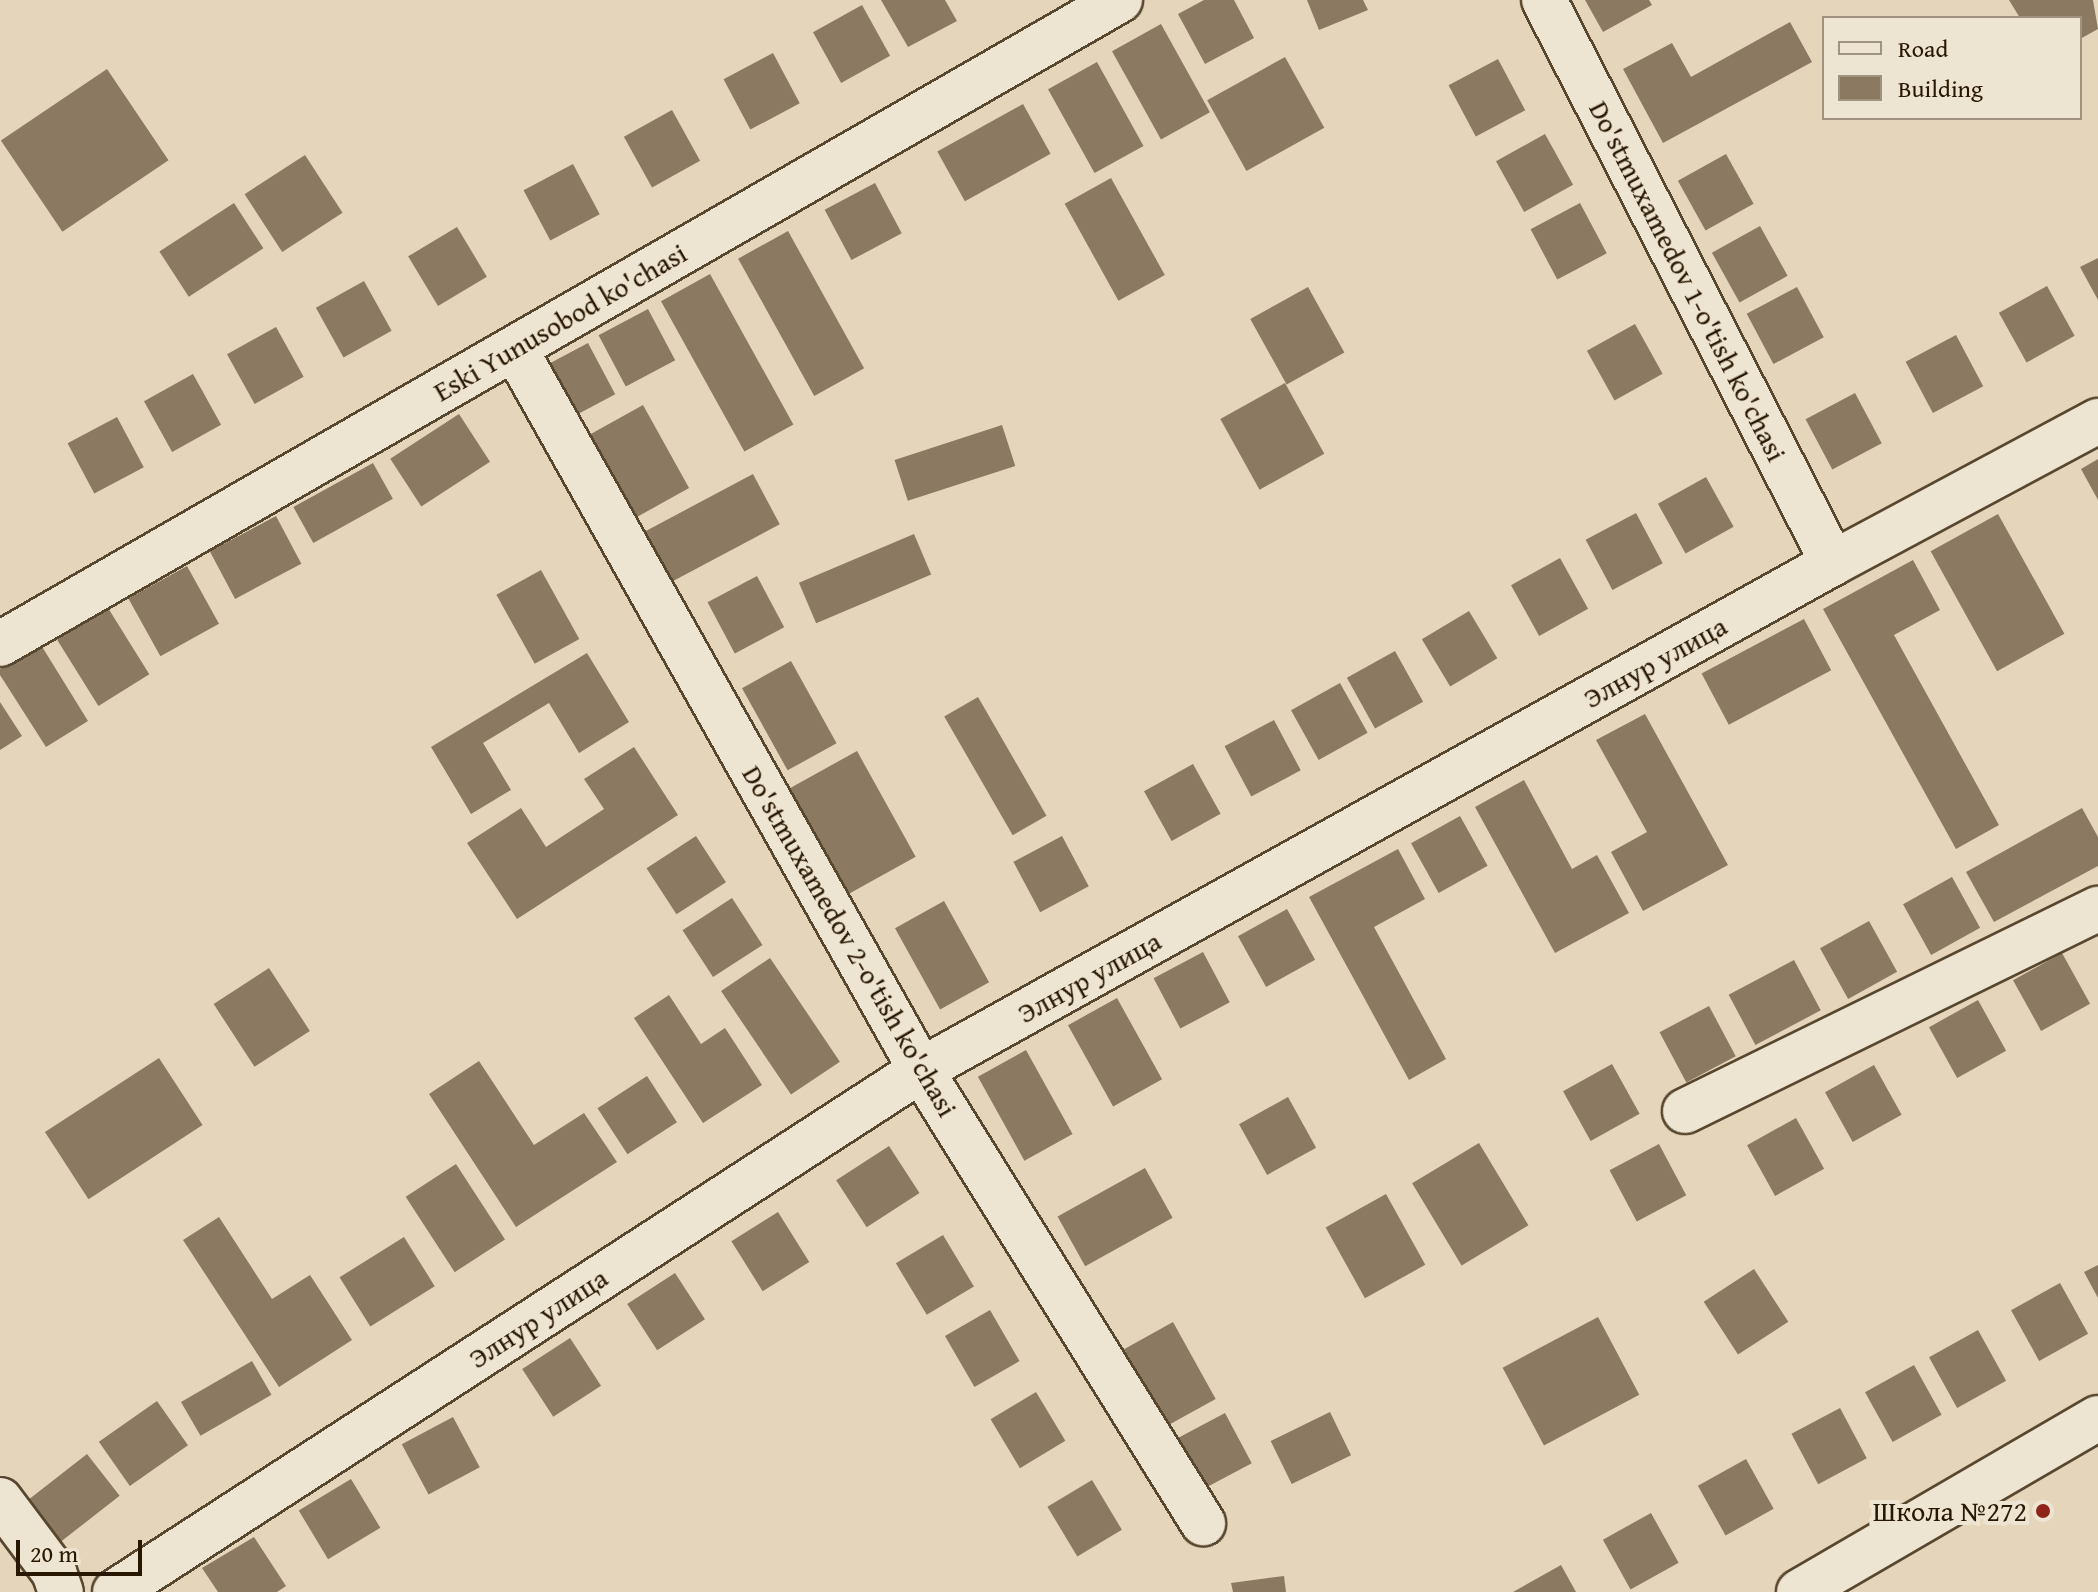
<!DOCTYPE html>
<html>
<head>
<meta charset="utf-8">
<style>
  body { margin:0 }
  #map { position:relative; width:2098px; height:1592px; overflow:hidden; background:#e5d5ba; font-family:"Gentium Book Plus",serif }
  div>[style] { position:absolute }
  .building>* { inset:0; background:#8b7a61; transform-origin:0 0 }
  .roads { filter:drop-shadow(2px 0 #58472f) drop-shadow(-2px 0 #58472f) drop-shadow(0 2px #58472f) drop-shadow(0 -2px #58472f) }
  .street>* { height:44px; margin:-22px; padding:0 22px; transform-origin:22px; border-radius:22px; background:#eee4d2 }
  .dots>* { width:22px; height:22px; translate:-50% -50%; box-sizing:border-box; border:4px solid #eee4d2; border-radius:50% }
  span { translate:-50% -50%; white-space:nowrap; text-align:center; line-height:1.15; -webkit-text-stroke:8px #eee4d2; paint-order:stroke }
  .street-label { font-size:28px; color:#291801 }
  .poi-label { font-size:28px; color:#291801 }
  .right { translate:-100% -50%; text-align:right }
  .legend { position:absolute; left:1822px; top:16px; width:260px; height:104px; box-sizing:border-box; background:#eee4d2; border:2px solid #9f927e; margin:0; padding:10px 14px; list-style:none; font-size:24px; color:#291801 }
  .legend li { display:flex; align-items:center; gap:16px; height:40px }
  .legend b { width:40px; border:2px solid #9f927e }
  .scale { position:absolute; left:16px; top:1540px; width:126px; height:36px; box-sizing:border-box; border:4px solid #291801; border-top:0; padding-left:10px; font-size:24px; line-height:28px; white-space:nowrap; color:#291801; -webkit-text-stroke:6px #eee4d2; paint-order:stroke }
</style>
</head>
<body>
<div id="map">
  <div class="building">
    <div style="clip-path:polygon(881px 0,945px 0,957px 21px,908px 47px)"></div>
    <div style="clip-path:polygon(1204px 0,1234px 0,1254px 38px,1205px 64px,1178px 14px)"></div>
    <div style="clip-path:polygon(1307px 0,1363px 0,1368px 10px,1319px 30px)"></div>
    <div style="clip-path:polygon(1585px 0,1649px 0,1652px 5px,1603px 32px)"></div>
    <div style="clip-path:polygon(2009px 0,2093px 0,2098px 29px,2080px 39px,2080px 18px,2020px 18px)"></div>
    <div style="left:862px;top:5px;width:58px;height:56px;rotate:61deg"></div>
    <div style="clip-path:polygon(1790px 22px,1812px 62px,1663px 143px,1623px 69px,1672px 43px,1691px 77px)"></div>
    <div style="left:1161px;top:24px;width:101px;height:56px;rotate:61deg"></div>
    <div style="left:773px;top:53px;width:57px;height:56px;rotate:62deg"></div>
    <div style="left:1285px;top:57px;width:81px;height:89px;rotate:61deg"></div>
    <div style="left:1498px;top:59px;width:58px;height:56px;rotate:62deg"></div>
    <div style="left:1097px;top:62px;width:96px;height:56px;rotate:61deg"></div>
    <div style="left:107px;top:69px;width:110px;height:128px;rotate:56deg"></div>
    <div style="left:1023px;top:104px;width:57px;height:98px;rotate:61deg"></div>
    <div style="left:672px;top:110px;width:58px;height:55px;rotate:61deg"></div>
    <div style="left:1545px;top:134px;width:58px;height:56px;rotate:61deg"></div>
    <div style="left:1726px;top:154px;width:57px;height:55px;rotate:61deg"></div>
    <div style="left:305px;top:155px;width:69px;height:72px;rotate:57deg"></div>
    <div style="left:573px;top:164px;width:57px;height:56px;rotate:62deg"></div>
    <div style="left:1111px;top:178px;width:111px;height:53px;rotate:61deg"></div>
    <div style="left:875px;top:183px;width:57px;height:57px;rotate:62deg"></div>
    <div style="left:234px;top:203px;width:54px;height:89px;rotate:57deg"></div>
    <div style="left:1580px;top:203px;width:57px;height:56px;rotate:62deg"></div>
    <div style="left:1760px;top:226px;width:57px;height:55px;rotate:61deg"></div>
    <div style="left:457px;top:227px;width:58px;height:57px;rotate:59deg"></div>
    <div style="left:788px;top:231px;width:157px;height:57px;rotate:61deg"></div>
    <div style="clip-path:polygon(2098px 258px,2098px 300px,2080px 267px)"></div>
    <div style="left:710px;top:274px;width:172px;height:56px;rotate:61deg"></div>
    <div style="left:364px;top:281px;width:57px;height:55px;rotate:61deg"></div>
    <div style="left:2047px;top:286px;width:57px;height:55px;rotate:61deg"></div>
    <div style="left:1308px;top:287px;width:75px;height:66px;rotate:61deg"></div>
    <div style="left:1797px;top:287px;width:57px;height:57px;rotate:62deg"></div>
    <div style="left:648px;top:309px;width:58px;height:56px;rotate:62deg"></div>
    <div style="left:1635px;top:324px;width:57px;height:55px;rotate:61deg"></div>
    <div style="left:276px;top:327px;width:57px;height:56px;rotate:61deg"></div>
    <div style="left:1956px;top:335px;width:58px;height:57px;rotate:62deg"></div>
    <div style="left:588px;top:343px;width:58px;height:57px;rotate:62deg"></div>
    <div style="left:193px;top:374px;width:58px;height:56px;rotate:61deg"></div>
    <div style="left:1285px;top:383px;width:81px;height:74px;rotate:61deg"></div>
    <div style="left:1855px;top:393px;width:57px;height:56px;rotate:62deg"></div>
    <div style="left:643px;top:405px;width:95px;height:71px;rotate:61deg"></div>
    <div style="left:459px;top:414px;width:57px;height:82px;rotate:57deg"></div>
    <div style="left:117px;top:417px;width:57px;height:56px;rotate:62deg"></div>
    <div style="left:1002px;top:425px;width:43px;height:113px;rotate:72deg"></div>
    <div style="clip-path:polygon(2098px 459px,2098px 500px,2081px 469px)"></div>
    <div style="left:373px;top:463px;width:41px;height:91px;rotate:61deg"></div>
    <div style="left:753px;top:474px;width:57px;height:133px;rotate:62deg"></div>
    <div style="left:1706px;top:477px;width:57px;height:55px;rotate:61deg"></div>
    <div style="left:1636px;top:513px;width:57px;height:57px;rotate:62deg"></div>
    <div style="left:1998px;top:514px;width:137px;height:77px;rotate:61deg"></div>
    <div style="left:276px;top:516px;width:54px;height:75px;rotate:62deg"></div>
    <div style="left:914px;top:534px;width:44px;height:125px;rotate:67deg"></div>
    <div style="left:1560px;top:558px;width:58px;height:56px;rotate:61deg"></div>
    <div style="clip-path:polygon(1913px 560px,1940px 610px,1894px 635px,1999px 825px,1956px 849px,1823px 609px)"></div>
    <div style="left:187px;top:566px;width:66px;height:67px;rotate:61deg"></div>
    <div style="left:541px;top:570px;width:79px;height:51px;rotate:61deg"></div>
    <div style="left:757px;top:576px;width:58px;height:56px;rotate:62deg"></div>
    <div style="left:108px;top:608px;width:78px;height:60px;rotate:58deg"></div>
    <div style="left:1469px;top:611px;width:55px;height:55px;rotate:59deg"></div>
    <div style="left:1804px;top:619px;width:58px;height:116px;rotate:62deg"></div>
    <div style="clip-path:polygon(41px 645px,88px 721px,46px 747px,0 675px,0 669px)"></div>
    <div style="left:1395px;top:651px;width:58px;height:55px;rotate:61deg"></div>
    <div style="clip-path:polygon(587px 653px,629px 722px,579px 753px,549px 703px,483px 743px,511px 790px,471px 814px,431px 747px)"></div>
    <div style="left:791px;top:661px;width:94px;height:56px;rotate:61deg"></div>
    <div style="left:1340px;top:683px;width:57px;height:56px;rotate:61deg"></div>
    <div style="left:978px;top:697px;width:137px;height:39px;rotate:60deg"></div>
    <div style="clip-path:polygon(0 702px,22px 736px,0 750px)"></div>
    <div style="clip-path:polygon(1645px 714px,1728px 865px,1643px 911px,1611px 852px,1647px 832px,1596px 740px)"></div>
    <div style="left:1274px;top:720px;width:57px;height:56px;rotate:62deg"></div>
    <div style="clip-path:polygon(634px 747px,678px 815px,517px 919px,467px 843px,521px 808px,546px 847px,604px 809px,584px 779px)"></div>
    <div style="left:857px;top:751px;width:121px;height:85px;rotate:61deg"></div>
    <div style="left:1193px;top:764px;width:57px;height:56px;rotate:61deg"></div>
    <div style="clip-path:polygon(1524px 780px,1572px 869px,1597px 855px,1629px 913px,1555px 953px,1475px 807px)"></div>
    <div style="clip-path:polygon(2082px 808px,2098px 837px,2098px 866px,1994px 922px,1966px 872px)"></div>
    <div style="left:1460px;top:816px;width:57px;height:56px;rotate:61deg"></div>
    <div style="left:696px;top:836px;width:55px;height:59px;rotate:57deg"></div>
    <div style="left:1062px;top:836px;width:57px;height:55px;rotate:62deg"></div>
    <div style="clip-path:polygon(1398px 849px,1425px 899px,1374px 927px,1446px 1059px,1409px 1080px,1309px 897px)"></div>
    <div style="left:1952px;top:877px;width:58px;height:56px;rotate:61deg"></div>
    <div style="left:732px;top:898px;width:56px;height:59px;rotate:57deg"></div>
    <div style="left:944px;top:901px;width:93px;height:56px;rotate:61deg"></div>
    <div style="left:1287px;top:909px;width:58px;height:56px;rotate:61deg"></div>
    <div style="left:1869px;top:921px;width:58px;height:56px;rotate:61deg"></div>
    <div style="left:1203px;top:952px;width:57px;height:56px;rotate:62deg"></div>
    <div style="left:2062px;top:953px;width:58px;height:56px;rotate:61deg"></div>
    <div style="left:770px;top:958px;width:125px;height:59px;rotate:56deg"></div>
    <div style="left:1794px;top:960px;width:57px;height:74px;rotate:62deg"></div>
    <div style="left:269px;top:968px;width:75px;height:66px;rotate:57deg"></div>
    <div style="clip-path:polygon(669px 995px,701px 1044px,725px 1028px,762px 1085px,703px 1123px,634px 1018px)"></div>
    <div style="left:1117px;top:998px;width:93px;height:56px;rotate:61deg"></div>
    <div style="left:1978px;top:1000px;width:58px;height:56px;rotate:61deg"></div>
    <div style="left:1709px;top:1006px;width:57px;height:56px;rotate:62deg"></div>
    <div style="left:1026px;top:1050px;width:96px;height:55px;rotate:61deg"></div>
    <div style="left:159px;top:1058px;width:80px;height:136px;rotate:57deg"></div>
    <div style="clip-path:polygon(479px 1061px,534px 1145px,584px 1113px,617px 1162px,516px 1227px,429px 1094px)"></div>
    <div style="left:1612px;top:1064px;width:57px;height:56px;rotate:61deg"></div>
    <div style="left:1874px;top:1065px;width:57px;height:56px;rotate:61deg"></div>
    <div style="left:647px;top:1076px;width:55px;height:59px;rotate:57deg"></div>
    <div style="left:1288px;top:1097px;width:58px;height:56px;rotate:61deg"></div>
    <div style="left:1796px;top:1118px;width:58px;height:56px;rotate:61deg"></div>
    <div style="left:1479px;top:1143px;width:96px;height:78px;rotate:59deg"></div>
    <div style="left:1659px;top:1144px;width:58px;height:56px;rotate:62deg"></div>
    <div style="left:889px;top:1146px;width:56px;height:63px;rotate:57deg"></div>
    <div style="left:456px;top:1164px;width:90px;height:60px;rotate:57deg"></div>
    <div style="left:1145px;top:1168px;width:57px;height:100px;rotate:61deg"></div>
    <div style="left:1386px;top:1194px;width:81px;height:69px;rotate:61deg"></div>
    <div style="left:778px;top:1212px;width:59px;height:55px;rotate:58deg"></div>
    <div style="clip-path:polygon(219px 1217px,272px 1299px,310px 1275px,352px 1340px,279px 1387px,183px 1240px)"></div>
    <div style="left:943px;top:1235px;width:60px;height:55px;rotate:59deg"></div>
    <div style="left:404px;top:1237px;width:58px;height:76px;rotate:58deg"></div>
    <div style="clip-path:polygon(2098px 1265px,2098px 1298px,2084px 1272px)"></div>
    <div style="left:1754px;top:1269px;width:63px;height:60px;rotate:57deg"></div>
    <div style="left:675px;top:1273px;width:55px;height:57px;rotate:57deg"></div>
    <div style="left:2060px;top:1283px;width:58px;height:56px;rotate:61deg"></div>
    <div style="left:990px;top:1310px;width:59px;height:52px;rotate:60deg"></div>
    <div style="left:1598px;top:1317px;width:88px;height:108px;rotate:62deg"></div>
    <div style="left:1173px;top:1322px;width:88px;height:56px;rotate:61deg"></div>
    <div style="left:1978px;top:1330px;width:58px;height:56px;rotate:61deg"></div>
    <div style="left:570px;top:1338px;width:57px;height:57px;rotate:57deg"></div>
    <div style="left:252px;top:1361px;width:39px;height:82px;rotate:60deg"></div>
    <div style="left:1914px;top:1365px;width:57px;height:56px;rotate:61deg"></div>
    <div style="left:1036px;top:1392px;width:57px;height:53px;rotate:59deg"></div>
    <div style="left:157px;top:1401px;width:54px;height:71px;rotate:55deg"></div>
    <div style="left:1840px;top:1408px;width:57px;height:55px;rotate:62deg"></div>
    <div style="left:1330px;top:1412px;width:48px;height:66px;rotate:64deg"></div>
    <div style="left:1225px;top:1413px;width:57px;height:56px;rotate:62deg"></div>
    <div style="left:453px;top:1417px;width:57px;height:58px;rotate:62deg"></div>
    <div style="left:87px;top:1454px;width:53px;height:78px;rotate:52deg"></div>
    <div style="left:1746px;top:1459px;width:57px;height:55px;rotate:61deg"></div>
    <div style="left:351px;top:1479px;width:57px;height:61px;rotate:59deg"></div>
    <div style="left:1092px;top:1480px;width:58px;height:52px;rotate:59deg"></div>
    <div style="left:1651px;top:1513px;width:57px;height:55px;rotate:61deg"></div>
    <div style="clip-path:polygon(254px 1537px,286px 1586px,277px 1592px,218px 1592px,202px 1568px)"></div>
    <div style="clip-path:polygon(1561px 1565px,1576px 1592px,1513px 1592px)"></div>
    <div style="clip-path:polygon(1284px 1576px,1286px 1592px,1233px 1592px,1231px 1583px)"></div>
  </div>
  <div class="roads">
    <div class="street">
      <div style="left:1544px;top:0;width:633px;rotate:62.83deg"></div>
      <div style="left:515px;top:349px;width:827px;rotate:60.62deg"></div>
      <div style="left:921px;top:1070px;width:534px;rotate:58.1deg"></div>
      <div style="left:0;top:644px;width:1292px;rotate:-29.9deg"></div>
      <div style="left:1685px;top:1111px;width:460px;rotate:-26.1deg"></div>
      <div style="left:0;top:1500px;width:90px;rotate:53.1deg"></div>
      <div style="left:54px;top:1572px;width:21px;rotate:71deg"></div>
      <div style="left:115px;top:1592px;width:960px;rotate:-32.93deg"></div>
      <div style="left:921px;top:1070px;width:1043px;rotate:-29.07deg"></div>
      <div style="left:1833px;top:563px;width:301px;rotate:-28.2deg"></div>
      <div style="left:1799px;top:1592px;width:346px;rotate:-30.2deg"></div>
    </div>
  </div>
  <div class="dots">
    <div style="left:2043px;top:1511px;background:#8f2418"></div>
  </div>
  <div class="street-label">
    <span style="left:1688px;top:281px;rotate:63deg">Do'stmuxamedov 1-o'tish ko'chasi</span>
    <span style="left:560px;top:322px;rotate:-30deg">Eski Yunusobod ko'chasi</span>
    <span style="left:1655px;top:662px;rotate:-29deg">Элнур улица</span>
    <span style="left:850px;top:941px;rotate:60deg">Do'stmuxamedov 2-o'tish ko'chasi</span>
    <span style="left:1089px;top:977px;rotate:-29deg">Элнур улица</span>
    <span style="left:538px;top:1318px;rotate:-33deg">Элнур улица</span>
  </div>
  <div class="poi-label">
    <span class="right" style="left:2027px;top:1511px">Школа №272</span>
  </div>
  <ul class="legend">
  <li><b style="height:10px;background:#eee4d2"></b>Road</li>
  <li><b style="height:22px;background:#8b7a61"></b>Building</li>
  </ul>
  <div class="scale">20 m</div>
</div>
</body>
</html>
